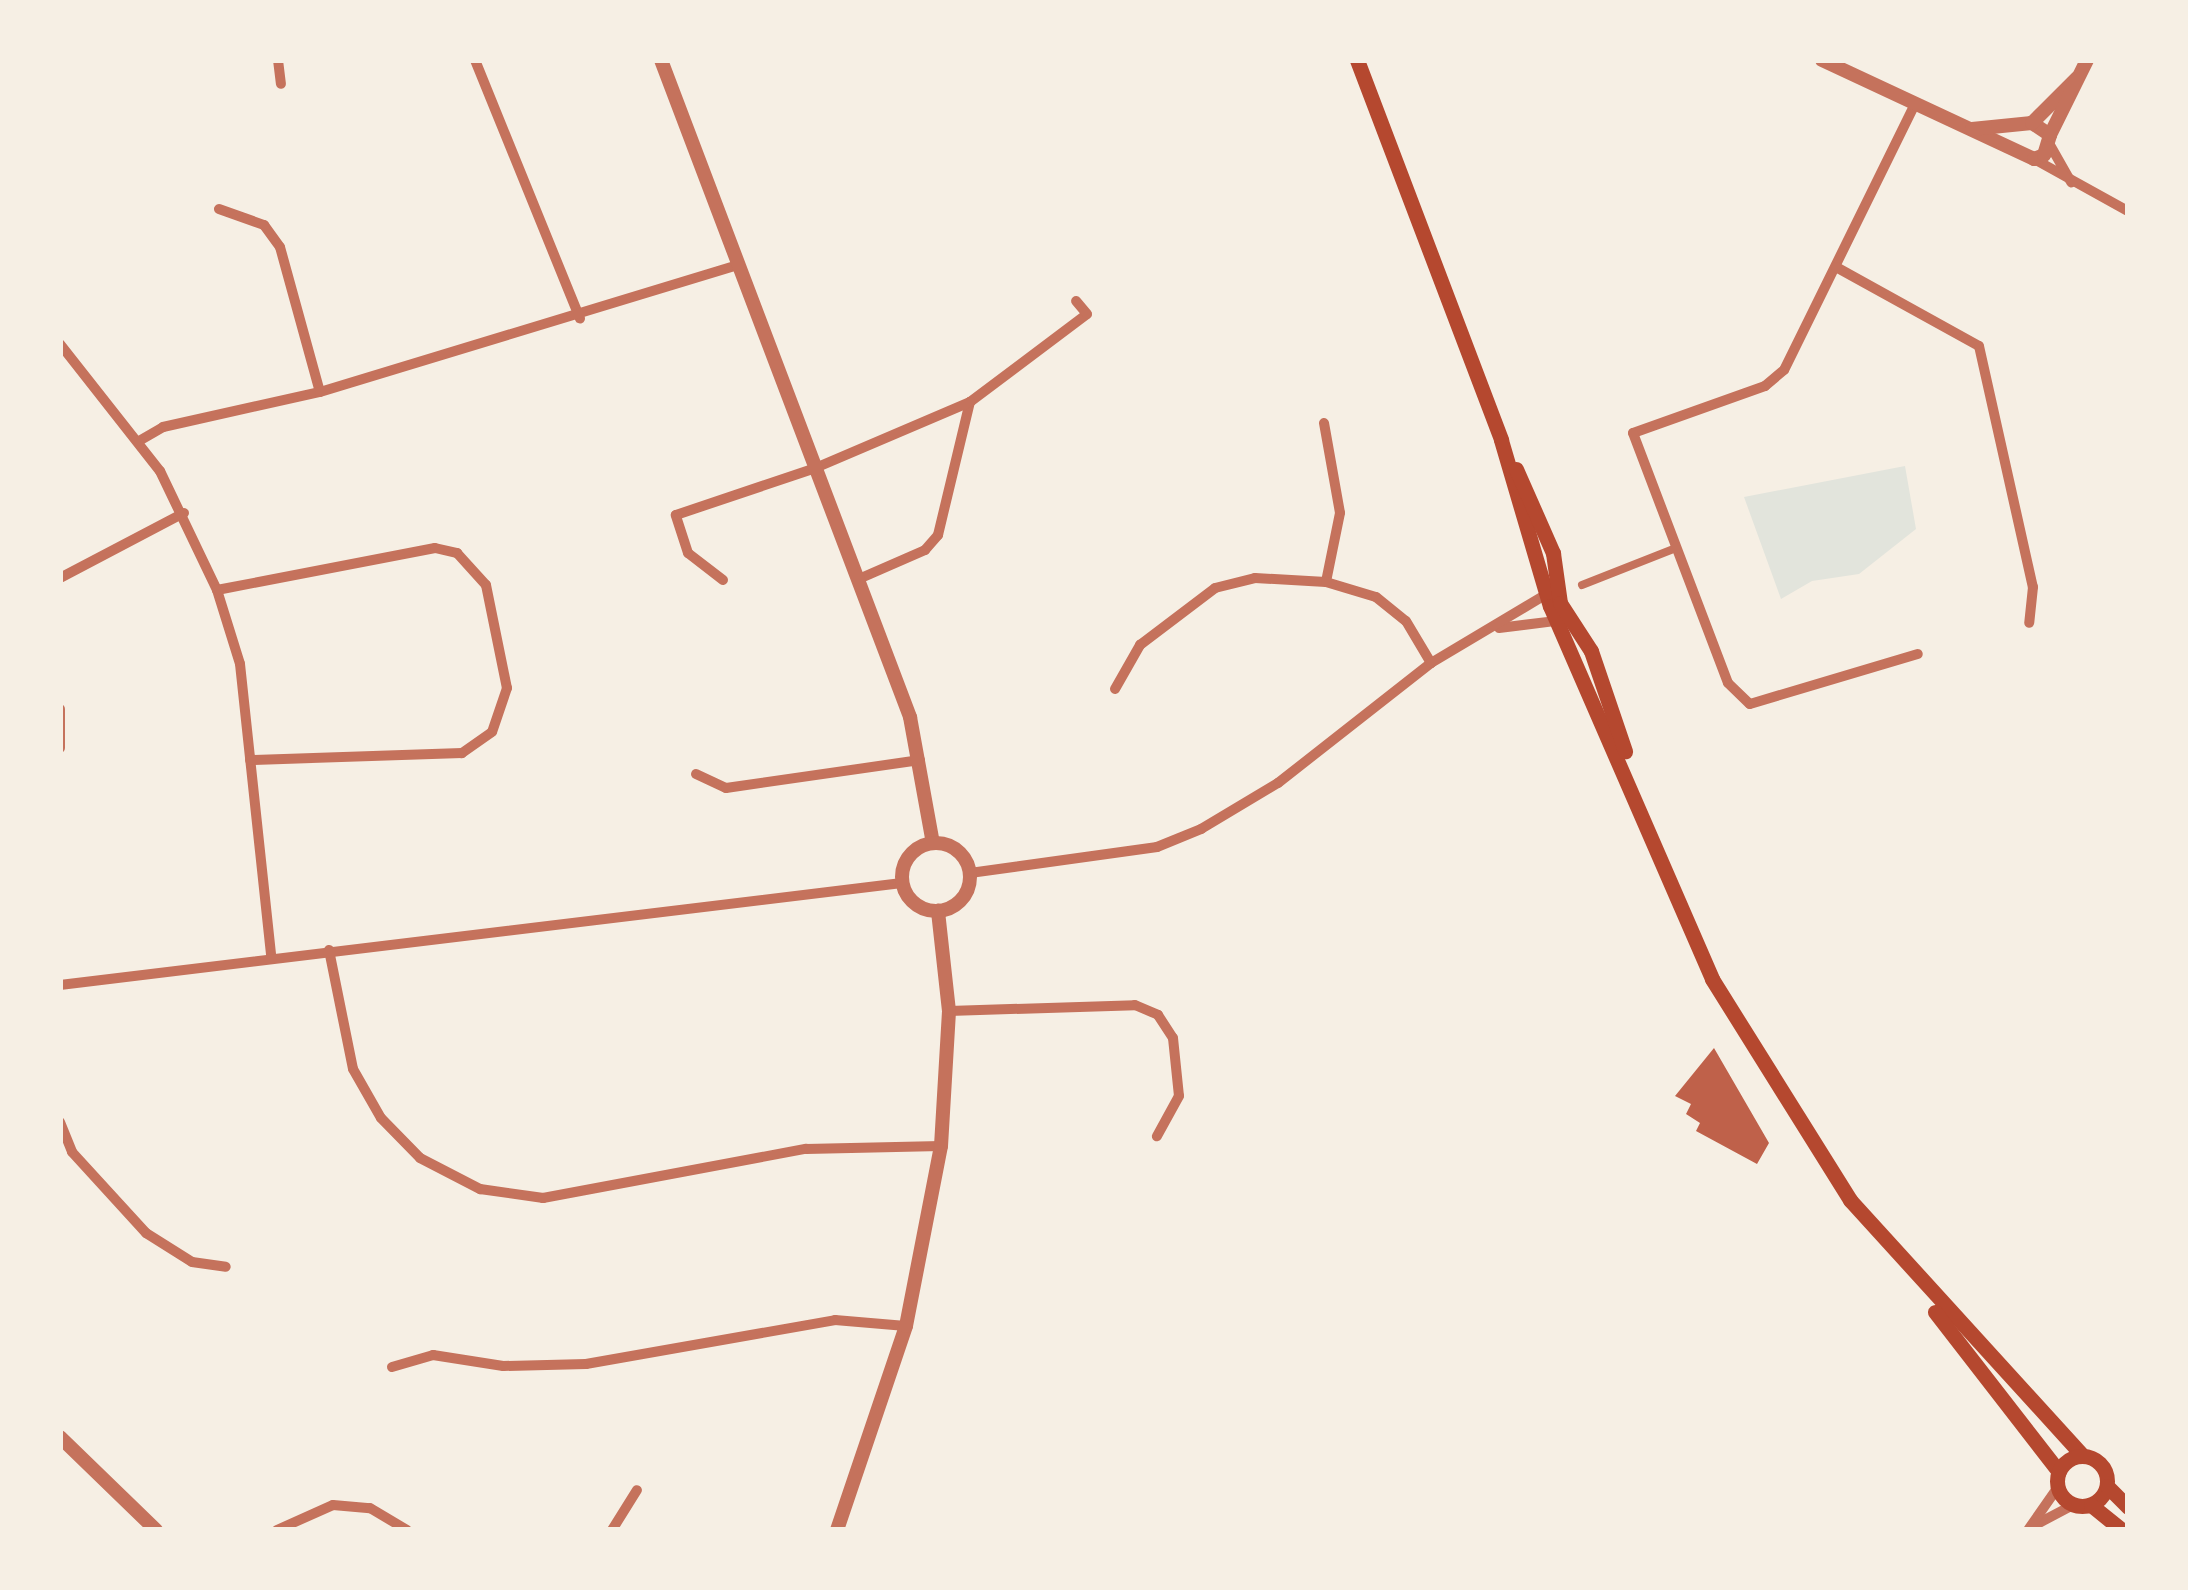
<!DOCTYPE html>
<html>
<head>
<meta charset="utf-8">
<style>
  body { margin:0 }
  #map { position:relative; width:2188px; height:1590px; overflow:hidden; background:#f6efe4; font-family:"Fira Sans",sans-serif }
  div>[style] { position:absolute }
  .green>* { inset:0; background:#e2e4dc }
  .building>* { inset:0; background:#bf614a }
  .pedestrian>* { height:8px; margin:-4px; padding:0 4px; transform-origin:4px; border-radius:4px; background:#c5725c }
  .minor>* { height:10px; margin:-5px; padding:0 5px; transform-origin:5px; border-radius:5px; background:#c5725c }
  .tertiary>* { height:14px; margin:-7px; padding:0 7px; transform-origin:7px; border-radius:7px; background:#c5725c }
  .tertiary>.ring { margin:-7px; padding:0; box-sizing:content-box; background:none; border:14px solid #c5725c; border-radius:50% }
  .secondary>* { height:15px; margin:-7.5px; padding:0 7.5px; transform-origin:7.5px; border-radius:7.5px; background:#b5482f }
  .secondary>.ring { margin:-7.5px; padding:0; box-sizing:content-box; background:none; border:15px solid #b5482f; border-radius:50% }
  span { translate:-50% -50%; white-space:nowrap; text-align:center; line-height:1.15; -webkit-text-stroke:12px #f6efe4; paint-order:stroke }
  .frame { position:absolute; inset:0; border:63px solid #f6efe4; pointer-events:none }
</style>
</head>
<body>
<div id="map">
  <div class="green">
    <div style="clip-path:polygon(1905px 466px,1916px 529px,1859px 574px,1812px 581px,1781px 599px,1744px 497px)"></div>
  </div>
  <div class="building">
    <div style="clip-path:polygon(1714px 1048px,1769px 1143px,1757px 1164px,1696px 1131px,1700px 1123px,1686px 1114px,1691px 1104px,1675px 1096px)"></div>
  </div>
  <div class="pedestrian">
    <div style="left:1582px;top:585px;width:101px;rotate:-21.5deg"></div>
  </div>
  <div class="minor">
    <div style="left:278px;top:60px;width:24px;rotate:83deg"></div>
    <div style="left:475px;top:60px;width:279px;rotate:67.9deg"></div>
    <div style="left:1914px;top:106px;width:294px;rotate:116.2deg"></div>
    <div style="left:1784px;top:370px;width:25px;rotate:140deg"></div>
    <div style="left:1765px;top:386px;width:140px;rotate:160.4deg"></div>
    <div style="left:1633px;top:433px;width:267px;rotate:69.2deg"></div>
    <div style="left:1728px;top:683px;width:30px;rotate:44deg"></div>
    <div style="left:1750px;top:704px;width:175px;rotate:-16.6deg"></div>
    <div style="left:2050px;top:145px;width:43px;rotate:60.4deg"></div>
    <div style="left:2034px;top:159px;width:107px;rotate:29deg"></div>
    <div style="left:219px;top:209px;width:48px;rotate:19.6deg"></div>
    <div style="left:264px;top:225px;width:27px;rotate:54deg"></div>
    <div style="left:280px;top:247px;width:150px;rotate:74.6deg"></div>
    <div style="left:1836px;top:267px;width:163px;rotate:28.9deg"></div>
    <div style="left:1979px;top:346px;width:247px;rotate:77.4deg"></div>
    <div style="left:2033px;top:587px;width:36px;rotate:96deg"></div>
    <div style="left:60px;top:344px;width:162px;rotate:51.8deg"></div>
    <div style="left:160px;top:471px;width:132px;rotate:64.4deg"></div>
    <div style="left:217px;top:590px;width:77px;rotate:72.7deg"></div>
    <div style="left:240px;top:664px;width:292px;rotate:83.9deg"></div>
    <div style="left:1324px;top:423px;width:91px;rotate:79.9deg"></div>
    <div style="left:1340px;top:513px;width:70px;rotate:101.5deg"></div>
    <div style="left:139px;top:441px;width:28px;rotate:-30deg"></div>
    <div style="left:163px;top:427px;width:161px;rotate:-12.6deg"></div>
    <div style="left:320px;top:392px;width:435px;rotate:-16.9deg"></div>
    <div style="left:60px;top:578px;width:140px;rotate:-27.7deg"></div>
    <div style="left:861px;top:578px;width:70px;rotate:-23.6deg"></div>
    <div style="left:925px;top:550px;width:20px;rotate:-49deg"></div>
    <div style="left:938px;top:535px;width:137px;rotate:-76.5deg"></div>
    <div style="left:970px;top:402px;width:146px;rotate:-36.9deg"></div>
    <div style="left:1087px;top:314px;width:17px;rotate:-130deg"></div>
    <div style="left:723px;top:580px;width:44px;rotate:-142.4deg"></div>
    <div style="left:688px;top:553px;width:40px;rotate:-108deg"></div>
    <div style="left:676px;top:515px;width:145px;rotate:-18.6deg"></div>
    <div style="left:813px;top:469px;width:171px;rotate:-23.1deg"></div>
    <div style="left:217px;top:590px;width:222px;rotate:-10.9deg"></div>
    <div style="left:435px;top:548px;width:23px;rotate:13deg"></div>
    <div style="left:457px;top:553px;width:43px;rotate:47.8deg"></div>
    <div style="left:486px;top:585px;width:105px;rotate:78.5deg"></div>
    <div style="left:507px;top:688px;width:46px;rotate:108.8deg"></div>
    <div style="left:492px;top:732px;width:37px;rotate:145deg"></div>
    <div style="left:462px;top:753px;width:212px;rotate:178.1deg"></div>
    <div style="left:1499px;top:628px;width:64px;rotate:-7.1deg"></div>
    <div style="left:1115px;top:689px;width:51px;rotate:-60.4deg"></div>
    <div style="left:1140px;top:645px;width:94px;rotate:-37.2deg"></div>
    <div style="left:1215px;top:588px;width:41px;rotate:-14deg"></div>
    <div style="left:1255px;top:578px;width:71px;rotate:3.2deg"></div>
    <div style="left:1326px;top:582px;width:52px;rotate:16.7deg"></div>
    <div style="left:1376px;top:597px;width:38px;rotate:39deg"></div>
    <div style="left:1406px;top:621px;width:49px;rotate:59.2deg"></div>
    <div style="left:60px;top:709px;width:39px;rotate:90deg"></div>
    <div style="left:696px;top:774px;width:33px;rotate:25deg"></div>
    <div style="left:726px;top:788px;width:196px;rotate:-8.2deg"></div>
    <div style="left:970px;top:873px;width:189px;rotate:-7.9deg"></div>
    <div style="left:1157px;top:847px;width:48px;rotate:-22.2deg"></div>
    <div style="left:1201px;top:829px;width:90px;rotate:-30.9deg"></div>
    <div style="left:1278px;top:783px;width:194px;rotate:-38.1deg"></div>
    <div style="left:1431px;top:663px;width:141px;rotate:-30.8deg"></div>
    <div style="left:329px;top:950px;width:121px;rotate:78.6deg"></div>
    <div style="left:353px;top:1069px;width:56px;rotate:60.3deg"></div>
    <div style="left:381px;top:1118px;width:56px;rotate:45.7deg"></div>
    <div style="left:420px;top:1158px;width:68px;rotate:27.3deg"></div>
    <div style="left:480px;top:1189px;width:64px;rotate:8.1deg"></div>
    <div style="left:543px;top:1198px;width:268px;rotate:-10.6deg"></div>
    <div style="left:806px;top:1149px;width:135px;rotate:-1.3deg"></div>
    <div style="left:60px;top:985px;width:848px;rotate:-6.91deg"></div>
    <div style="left:949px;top:1011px;width:186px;rotate:-1.8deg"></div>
    <div style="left:1135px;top:1005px;width:25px;rotate:23deg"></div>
    <div style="left:1158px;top:1015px;width:27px;rotate:57deg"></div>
    <div style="left:1173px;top:1038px;width:58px;rotate:84.1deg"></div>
    <div style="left:1179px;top:1096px;width:46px;rotate:118.8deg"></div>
    <div style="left:60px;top:1122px;width:32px;rotate:68deg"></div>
    <div style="left:72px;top:1152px;width:110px;rotate:47.6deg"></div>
    <div style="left:146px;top:1233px;width:54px;rotate:32.2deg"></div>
    <div style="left:192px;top:1262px;width:34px;rotate:8deg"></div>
    <div style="left:392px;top:1367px;width:43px;rotate:-16.3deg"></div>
    <div style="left:433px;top:1355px;width:71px;rotate:8.9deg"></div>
    <div style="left:503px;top:1366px;width:83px;rotate:-1.4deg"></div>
    <div style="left:586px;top:1364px;width:253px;rotate:-10deg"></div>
    <div style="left:835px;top:1320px;width:71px;rotate:4.8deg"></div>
    <div style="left:2037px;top:1524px;width:41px;rotate:-27.8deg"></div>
    <div style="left:277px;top:1530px;width:61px;rotate:-24.1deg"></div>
    <div style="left:333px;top:1505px;width:37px;rotate:5deg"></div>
    <div style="left:370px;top:1508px;width:43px;rotate:30.7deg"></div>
    <div style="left:612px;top:1530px;width:47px;rotate:-58deg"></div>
    <div style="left:2028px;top:1530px;width:52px;rotate:-55.1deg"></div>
  </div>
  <div class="tertiary">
    <div style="left:661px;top:60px;width:703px;rotate:69.24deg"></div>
    <div style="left:910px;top:717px;width:128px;rotate:79.7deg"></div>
    <div style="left:1822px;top:60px;width:234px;rotate:25deg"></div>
    <div style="left:2034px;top:159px;width:11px;rotate:-22deg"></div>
    <div style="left:2044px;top:155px;width:21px;rotate:-73deg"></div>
    <div style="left:2050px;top:135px;width:22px;rotate:-146deg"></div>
    <div style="left:1972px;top:129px;width:60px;rotate:-5.7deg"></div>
    <div style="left:2032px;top:123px;width:64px;rotate:-45deg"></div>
    <div style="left:2050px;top:135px;width:84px;rotate:-63.7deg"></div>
    <div class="ring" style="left:902px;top:843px;width:54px;height:54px"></div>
    <div style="left:60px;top:1437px;width:134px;rotate:44.1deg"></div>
    <div style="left:837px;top:1530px;width:215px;rotate:-71.3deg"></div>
    <div style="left:906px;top:1326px;width:183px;rotate:-79deg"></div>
    <div style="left:941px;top:1146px;width:135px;rotate:-86.6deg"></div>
    <div style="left:949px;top:1011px;width:101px;rotate:-96.3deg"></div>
  </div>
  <div class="secondary">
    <div style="left:1357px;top:60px;width:406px;rotate:69.2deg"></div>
    <div style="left:1501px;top:440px;width:173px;rotate:73.6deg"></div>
    <div style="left:1550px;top:606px;width:407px;rotate:66.5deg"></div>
    <div style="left:1712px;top:979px;width:261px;rotate:58deg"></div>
    <div style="left:1850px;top:1200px;width:346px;rotate:47.7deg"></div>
    <div style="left:1516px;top:469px;width:92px;rotate:66.2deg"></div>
    <div style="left:1553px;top:553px;width:50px;rotate:82deg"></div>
    <div style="left:1560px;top:603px;width:57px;rotate:57.1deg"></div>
    <div style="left:1591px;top:651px;width:106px;rotate:71.2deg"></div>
    <div style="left:1935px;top:1312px;width:202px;rotate:52.2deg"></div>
    <div class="ring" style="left:2057px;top:1456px;width:35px;height:35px"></div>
    <div style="left:2107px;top:1486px;width:30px;rotate:45deg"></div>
    <div style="left:2091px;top:1505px;width:40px;rotate:39deg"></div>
  </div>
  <div class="frame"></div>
</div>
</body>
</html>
